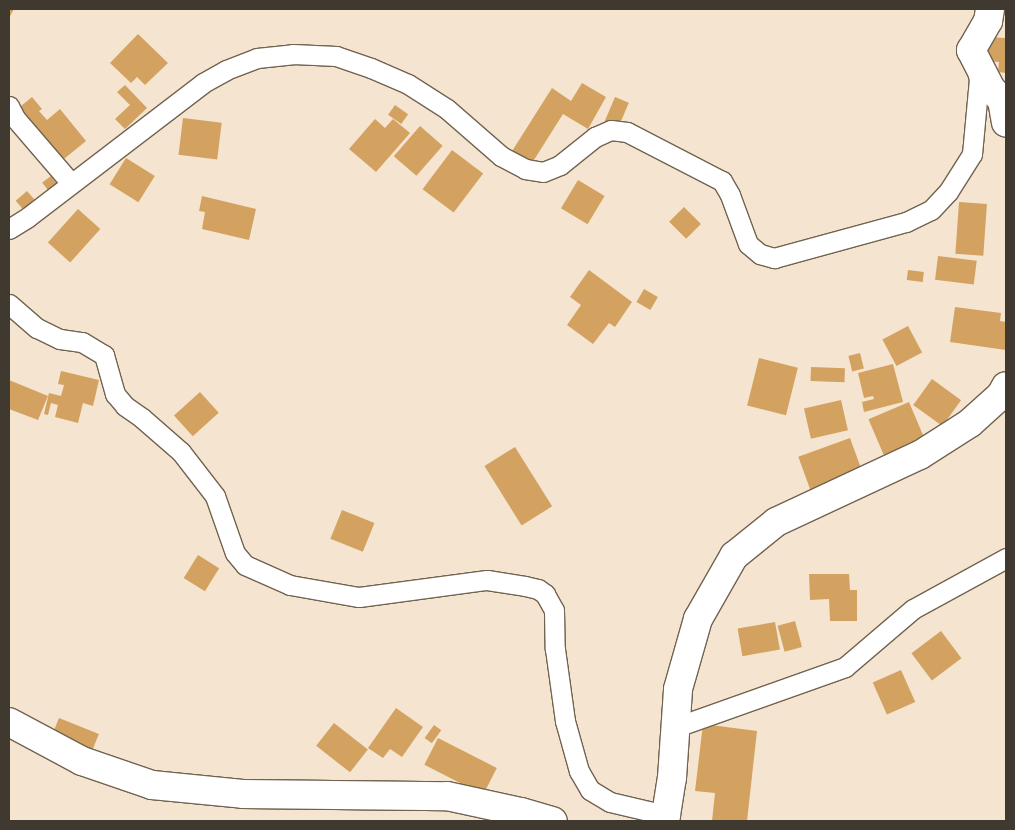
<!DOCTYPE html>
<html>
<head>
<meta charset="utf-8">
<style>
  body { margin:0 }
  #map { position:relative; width:1015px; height:830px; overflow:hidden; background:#f5e4cf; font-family:Inter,sans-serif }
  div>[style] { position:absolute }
  .building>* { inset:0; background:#d3a260; transform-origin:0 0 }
  .roads { filter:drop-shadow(1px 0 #716350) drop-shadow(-1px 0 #716350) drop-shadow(0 1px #716350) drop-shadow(0 -1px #716350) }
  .street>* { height:19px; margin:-9.5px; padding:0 9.5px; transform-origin:9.5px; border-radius:9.5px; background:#fff }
  .secondary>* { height:28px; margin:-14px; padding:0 14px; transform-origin:14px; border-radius:14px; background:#fff }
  span { translate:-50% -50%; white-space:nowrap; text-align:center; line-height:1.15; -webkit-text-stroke:4.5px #fdf3e6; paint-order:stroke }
  .frame { position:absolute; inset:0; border:10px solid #3f3930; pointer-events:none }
</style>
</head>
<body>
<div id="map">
  <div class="building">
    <div style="clip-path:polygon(9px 9px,14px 9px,9px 18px)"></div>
    <div style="clip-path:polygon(138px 34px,168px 63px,145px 85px,137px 77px,131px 83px,110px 63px)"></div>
    <div style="clip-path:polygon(986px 37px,1006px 38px,1006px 73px,998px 72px,999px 62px,984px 61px)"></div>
    <div style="clip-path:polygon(582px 83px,606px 97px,588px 129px,563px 114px,527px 171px,507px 159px,552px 88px,571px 101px)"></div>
    <div style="clip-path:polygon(125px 85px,147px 108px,125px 129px,115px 119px,130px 105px,117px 92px)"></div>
    <div style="clip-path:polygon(32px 97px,42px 109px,39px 111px,47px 120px,60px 109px,86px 141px,59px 163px,15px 111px)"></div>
    <div style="left:615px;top:97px;width:15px;height:38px;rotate:23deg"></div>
    <div style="left:395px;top:105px;width:16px;height:12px;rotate:35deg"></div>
    <div style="left:183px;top:118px;width:39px;height:37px;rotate:7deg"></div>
    <div style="clip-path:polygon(375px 119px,385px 128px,393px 119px,410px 133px,376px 172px,349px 149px)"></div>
    <div style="left:420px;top:126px;width:30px;height:40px;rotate:41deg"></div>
    <div style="left:452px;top:150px;width:39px;height:49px;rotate:37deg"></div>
    <div style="left:126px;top:158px;width:34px;height:31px;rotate:32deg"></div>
    <div style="left:51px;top:176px;width:15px;height:11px;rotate:53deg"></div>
    <div style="left:578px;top:180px;width:31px;height:33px;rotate:31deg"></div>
    <div style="left:27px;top:191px;width:18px;height:15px;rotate:49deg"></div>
    <div style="clip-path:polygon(202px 196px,256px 209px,249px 240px,202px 229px,205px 212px,199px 211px)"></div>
    <div style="left:959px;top:202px;width:28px;height:52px;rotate:4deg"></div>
    <div style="left:684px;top:207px;width:24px;height:21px;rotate:45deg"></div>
    <div style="left:78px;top:209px;width:30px;height:45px;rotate:42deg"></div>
    <div style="left:938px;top:256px;width:39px;height:24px;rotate:7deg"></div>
    <div style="clip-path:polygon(589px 270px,632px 302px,615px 327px,609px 323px,593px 344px,567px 325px,581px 305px,570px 297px)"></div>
    <div style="left:908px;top:270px;width:16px;height:10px;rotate:7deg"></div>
    <div style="left:644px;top:289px;width:16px;height:15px;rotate:30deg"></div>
    <div style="clip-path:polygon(955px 307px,1001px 313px,1000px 321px,1006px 322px,1006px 350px,950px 342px)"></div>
    <div style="left:908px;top:326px;width:30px;height:29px;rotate:62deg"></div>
    <div style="left:860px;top:353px;width:16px;height:12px;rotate:76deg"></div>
    <div style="left:759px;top:358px;width:40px;height:49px;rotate:14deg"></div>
    <div style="clip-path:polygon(893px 364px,903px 402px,864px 412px,862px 402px,874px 399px,873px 396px,864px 398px,858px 373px)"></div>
    <div style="left:811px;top:367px;width:34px;height:14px;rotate:2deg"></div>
    <div style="clip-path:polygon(61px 371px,99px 380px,93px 406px,83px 403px,78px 423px,55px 417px,58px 405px,51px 403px,48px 415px,44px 414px,49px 393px,61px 396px,64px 385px,58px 384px)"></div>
    <div style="left:932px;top:379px;width:36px;height:32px;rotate:36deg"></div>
    <div style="clip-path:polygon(9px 380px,48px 396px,38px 420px,9px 409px)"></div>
    <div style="left:200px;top:392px;width:28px;height:35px;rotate:48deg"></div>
    <div style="left:841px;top:400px;width:31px;height:38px;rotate:77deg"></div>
    <div style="left:909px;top:402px;width:39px;height:44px;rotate:67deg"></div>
    <div style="left:850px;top:438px;width:38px;height:55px;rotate:70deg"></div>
    <div style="left:515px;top:447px;width:70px;height:36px;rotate:58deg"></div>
    <div style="left:342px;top:510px;width:35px;height:31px;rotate:22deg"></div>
    <div style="left:198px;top:555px;width:25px;height:27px;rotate:32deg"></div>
    <div style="clip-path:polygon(809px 574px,849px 574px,850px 590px,857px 590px,857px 621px,830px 621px,829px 599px,810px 600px)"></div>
    <div style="left:795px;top:621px;width:27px;height:18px;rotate:75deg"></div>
    <div style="left:775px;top:622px;width:28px;height:38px;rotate:80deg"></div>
    <div style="left:941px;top:631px;width:34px;height:37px;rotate:53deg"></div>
    <div style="left:901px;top:670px;width:35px;height:31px;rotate:66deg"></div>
    <div style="clip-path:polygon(396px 708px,423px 727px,402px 757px,390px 749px,383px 758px,368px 748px)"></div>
    <div style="left:59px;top:718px;width:43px;height:34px;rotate:22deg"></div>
    <div style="left:334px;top:723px;width:43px;height:29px;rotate:38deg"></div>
    <div style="clip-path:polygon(703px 724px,757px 731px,747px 821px,712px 821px,715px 793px,695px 791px)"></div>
    <div style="left:434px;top:725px;width:9px;height:16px;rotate:36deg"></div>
    <div style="left:438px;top:738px;width:66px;height:30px;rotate:27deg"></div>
  </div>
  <div class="roads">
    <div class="street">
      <div style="left:9px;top:106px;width:13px;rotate:63deg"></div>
      <div style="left:15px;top:118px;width:86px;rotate:49.3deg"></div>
      <div style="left:9px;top:229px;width:22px;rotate:-32deg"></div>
      <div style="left:28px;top:217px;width:220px;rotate:-37.4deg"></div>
      <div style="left:203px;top:83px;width:26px;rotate:-29deg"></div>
      <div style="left:226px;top:70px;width:33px;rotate:-21deg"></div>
      <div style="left:257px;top:58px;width:36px;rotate:-6deg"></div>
      <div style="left:293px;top:54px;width:43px;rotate:2.7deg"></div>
      <div style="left:336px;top:56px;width:37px;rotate:19deg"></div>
      <div style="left:371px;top:68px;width:40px;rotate:23.4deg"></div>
      <div style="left:408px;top:84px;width:46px;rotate:32.7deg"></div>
      <div style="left:447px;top:109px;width:72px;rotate:41deg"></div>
      <div style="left:501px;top:156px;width:27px;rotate:28deg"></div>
      <div style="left:525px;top:169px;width:18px;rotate:9deg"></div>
      <div style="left:543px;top:172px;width:18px;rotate:-22deg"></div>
      <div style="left:560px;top:165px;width:45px;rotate:-38.7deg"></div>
      <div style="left:595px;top:137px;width:17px;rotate:-24deg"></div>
      <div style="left:611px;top:130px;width:16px;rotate:7deg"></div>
      <div style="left:627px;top:132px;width:107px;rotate:27.3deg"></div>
      <div style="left:722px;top:181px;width:16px;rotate:60deg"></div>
      <div style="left:730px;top:195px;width:52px;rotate:69.8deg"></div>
      <div style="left:748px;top:244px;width:16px;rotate:40deg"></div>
      <div style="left:760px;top:254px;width:15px;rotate:16deg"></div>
      <div style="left:774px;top:258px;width:137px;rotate:-15.3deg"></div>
      <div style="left:906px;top:222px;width:28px;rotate:-26deg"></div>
      <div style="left:931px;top:210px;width:25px;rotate:-47deg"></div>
      <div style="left:948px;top:192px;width:45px;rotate:-57.7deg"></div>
      <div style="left:972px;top:154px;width:75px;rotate:-84.7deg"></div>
      <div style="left:979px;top:79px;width:11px;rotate:-105deg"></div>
      <div style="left:9px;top:304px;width:37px;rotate:41deg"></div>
      <div style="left:37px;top:328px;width:25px;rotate:26deg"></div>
      <div style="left:60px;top:339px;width:22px;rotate:8deg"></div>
      <div style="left:82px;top:342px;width:26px;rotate:31deg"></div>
      <div style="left:104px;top:355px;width:41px;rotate:74.2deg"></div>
      <div style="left:115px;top:394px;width:16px;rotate:50deg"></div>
      <div style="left:125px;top:406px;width:21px;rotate:35deg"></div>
      <div style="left:142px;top:418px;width:52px;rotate:41.1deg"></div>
      <div style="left:181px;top:452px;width:56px;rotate:52.3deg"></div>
      <div style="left:215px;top:496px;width:60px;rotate:70.7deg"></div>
      <div style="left:235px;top:553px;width:16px;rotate:50deg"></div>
      <div style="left:245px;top:565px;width:49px;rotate:24deg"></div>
      <div style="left:290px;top:585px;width:70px;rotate:9.9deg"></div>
      <div style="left:359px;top:597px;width:129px;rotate:-7.6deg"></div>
      <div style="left:487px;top:580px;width:38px;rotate:9deg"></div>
      <div style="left:525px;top:586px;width:13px;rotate:13deg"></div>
      <div style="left:538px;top:589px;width:9px;rotate:36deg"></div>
      <div style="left:545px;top:594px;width:18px;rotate:61deg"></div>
      <div style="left:554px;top:610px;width:39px;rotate:89deg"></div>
      <div style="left:555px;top:649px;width:73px;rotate:82.1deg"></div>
      <div style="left:565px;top:721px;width:52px;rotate:74.4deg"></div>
      <div style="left:579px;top:771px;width:22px;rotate:60deg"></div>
      <div style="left:590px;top:790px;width:23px;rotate:31deg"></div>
      <div style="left:610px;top:802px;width:57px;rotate:13.1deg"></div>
      <div style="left:676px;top:727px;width:179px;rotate:-19.5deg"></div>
      <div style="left:845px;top:667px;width:89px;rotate:-40.5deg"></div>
      <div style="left:913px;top:609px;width:106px;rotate:-28.7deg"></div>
    </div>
    <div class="secondary">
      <div style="left:990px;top:9px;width:12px;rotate:99deg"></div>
      <div style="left:988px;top:21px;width:34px;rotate:120deg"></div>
      <div style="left:971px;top:50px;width:44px;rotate:62.9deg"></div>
      <div style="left:991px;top:89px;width:16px;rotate:45deg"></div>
      <div style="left:1002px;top:100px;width:23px;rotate:80deg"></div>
      <div style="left:9px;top:722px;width:83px;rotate:28.1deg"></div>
      <div style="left:82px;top:761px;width:74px;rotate:18.9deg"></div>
      <div style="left:152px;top:785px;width:91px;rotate:5.6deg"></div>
      <div style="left:243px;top:794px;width:204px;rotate:0.6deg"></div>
      <div style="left:447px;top:796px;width:76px;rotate:12.2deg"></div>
      <div style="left:521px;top:812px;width:33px;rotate:16deg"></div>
      <div style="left:661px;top:821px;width:8px;rotate:-50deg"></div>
      <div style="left:666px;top:815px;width:37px;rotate:-81deg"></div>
      <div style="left:672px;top:778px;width:89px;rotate:-86.1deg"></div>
      <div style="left:678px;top:689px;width:73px;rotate:-74.1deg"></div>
      <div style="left:698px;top:619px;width:73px;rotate:-60.3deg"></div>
      <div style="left:734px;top:556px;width:54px;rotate:-39deg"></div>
      <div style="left:776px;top:522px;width:159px;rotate:-25deg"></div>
      <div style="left:920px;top:455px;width:59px;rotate:-32.6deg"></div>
      <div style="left:970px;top:423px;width:42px;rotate:-42.1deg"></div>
      <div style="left:1001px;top:395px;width:10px;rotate:-61deg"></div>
    </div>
  </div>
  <div class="frame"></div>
</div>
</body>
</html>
